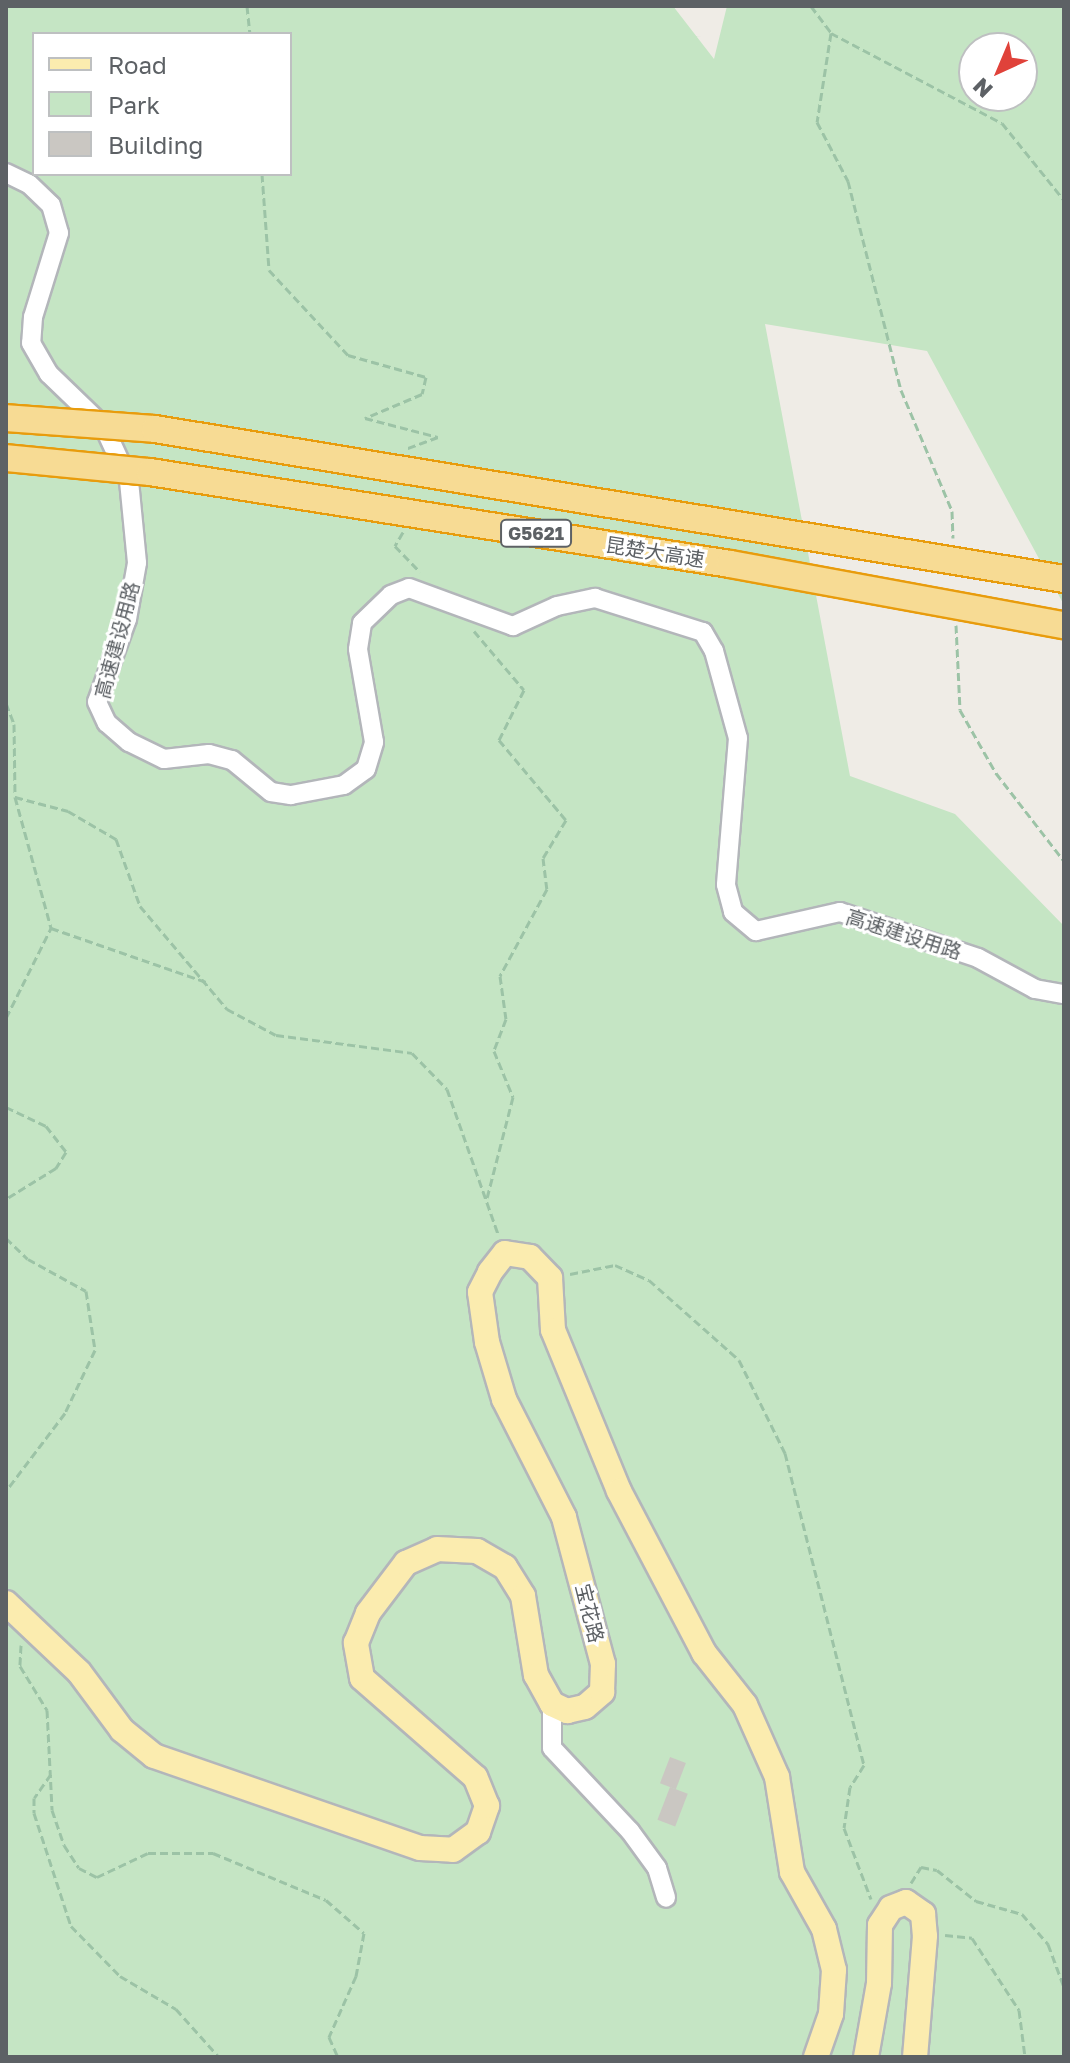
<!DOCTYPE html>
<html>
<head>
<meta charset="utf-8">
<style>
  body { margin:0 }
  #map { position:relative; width:1070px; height:2063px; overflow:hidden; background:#efece6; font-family:"Golos Text","Noto Sans SC",sans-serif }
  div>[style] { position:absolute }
  .green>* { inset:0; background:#c5e5c4 }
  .building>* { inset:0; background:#cac7c2; transform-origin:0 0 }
  .path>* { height:3px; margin-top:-1.5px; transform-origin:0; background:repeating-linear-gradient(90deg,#9cc3a6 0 8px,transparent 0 12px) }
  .roads { filter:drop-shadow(2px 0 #b3b6ba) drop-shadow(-2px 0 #b3b6ba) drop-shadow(0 2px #b3b6ba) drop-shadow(0 -2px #b3b6ba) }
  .minor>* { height:18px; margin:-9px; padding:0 9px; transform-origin:9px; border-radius:9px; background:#fff }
  .major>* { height:24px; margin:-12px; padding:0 12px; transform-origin:12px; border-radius:12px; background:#fbecaf }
  .bridges { filter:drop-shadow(2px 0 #e89c0d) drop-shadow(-2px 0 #e89c0d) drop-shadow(0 2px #e89c0d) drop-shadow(0 -2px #e89c0d) }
  .highway-bridge>* { height:26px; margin:-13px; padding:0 13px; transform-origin:13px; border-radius:13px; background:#f7db94 }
  span { translate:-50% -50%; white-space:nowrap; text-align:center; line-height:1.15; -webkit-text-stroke:6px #fff; paint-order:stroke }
  .shield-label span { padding:2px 6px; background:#fff; border:2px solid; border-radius:6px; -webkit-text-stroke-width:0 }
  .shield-label { font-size:18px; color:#5d6165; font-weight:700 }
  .street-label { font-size:20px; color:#5d6165 }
  .frame { position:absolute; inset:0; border:8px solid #5d6165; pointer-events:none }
  .legend { position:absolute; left:32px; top:32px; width:260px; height:144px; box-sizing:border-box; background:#fff; border:2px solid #bec0c1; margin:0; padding:10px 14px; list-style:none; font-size:24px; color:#5d6165 }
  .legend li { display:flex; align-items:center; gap:16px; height:40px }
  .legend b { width:40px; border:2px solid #bec0c1 }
  .north { position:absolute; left:958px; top:32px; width:80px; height:80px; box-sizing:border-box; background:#fff; border:2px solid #bec0c1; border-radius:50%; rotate:224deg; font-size:22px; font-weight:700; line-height:32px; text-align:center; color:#5d6165 }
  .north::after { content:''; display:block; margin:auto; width:28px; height:36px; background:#e0423a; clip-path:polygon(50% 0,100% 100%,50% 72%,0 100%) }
</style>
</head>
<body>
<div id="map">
  <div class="green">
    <div style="clip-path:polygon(evenodd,6px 6px,673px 6px,714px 59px,727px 6px,1064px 6px,1064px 605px,927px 351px,765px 324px,850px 776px,955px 814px,1064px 926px,1064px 2057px,6px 2057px,6px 6px,34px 34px,290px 34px,290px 174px,34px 174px,34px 34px,6px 6px,974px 48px,1022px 48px,1022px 96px,974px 96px,974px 48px)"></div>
  </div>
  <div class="building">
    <div style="left:670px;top:1757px;width:17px;height:28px;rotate:21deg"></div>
    <div style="left:670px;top:1787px;width:19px;height:35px;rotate:21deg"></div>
  </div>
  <div class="path">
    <div style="left:247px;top:6px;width:28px;rotate:84deg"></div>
    <div style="left:811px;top:6px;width:34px;rotate:53deg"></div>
    <div style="left:831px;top:33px;width:193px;rotate:27.8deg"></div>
    <div style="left:1002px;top:123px;width:99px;rotate:51.2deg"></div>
    <div style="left:831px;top:33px;width:90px;rotate:98.9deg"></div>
    <div style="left:817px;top:122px;width:67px;rotate:62.3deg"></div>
    <div style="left:848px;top:181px;width:216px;rotate:75.8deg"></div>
    <div style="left:901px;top:390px;width:131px;rotate:67.1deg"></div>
    <div style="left:952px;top:511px;width:27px;rotate:88deg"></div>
    <div style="left:262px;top:174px;width:96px;rotate:85.8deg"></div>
    <div style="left:269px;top:270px;width:116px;rotate:47.1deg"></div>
    <div style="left:348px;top:355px;width:81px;rotate:15.8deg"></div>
    <div style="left:426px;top:377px;width:17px;rotate:103deg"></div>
    <div style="left:422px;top:394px;width:62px;rotate:157.2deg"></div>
    <div style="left:365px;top:418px;width:75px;rotate:14.6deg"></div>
    <div style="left:438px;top:437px;width:33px;rotate:160deg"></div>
    <div style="left:403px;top:532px;width:16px;rotate:120deg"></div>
    <div style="left:395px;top:546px;width:36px;rotate:46deg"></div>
    <div style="left:956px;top:625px;width:85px;rotate:87.3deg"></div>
    <div style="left:960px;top:710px;width:73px;rotate:60.3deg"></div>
    <div style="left:996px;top:773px;width:111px;rotate:52.3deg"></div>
    <div style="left:474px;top:631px;width:77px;rotate:49.7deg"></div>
    <div style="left:524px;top:690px;width:56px;rotate:116.6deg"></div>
    <div style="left:499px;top:740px;width:104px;rotate:50.1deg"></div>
    <div style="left:566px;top:820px;width:44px;rotate:121.2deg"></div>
    <div style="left:543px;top:858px;width:31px;rotate:83deg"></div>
    <div style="left:547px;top:889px;width:99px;rotate:118.4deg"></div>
    <div style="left:500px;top:976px;width:43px;rotate:82.1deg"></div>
    <div style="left:506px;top:1019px;width:34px;rotate:111deg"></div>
    <div style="left:494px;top:1051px;width:50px;rotate:67.6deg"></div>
    <div style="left:513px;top:1097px;width:104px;rotate:104.4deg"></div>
    <div style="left:6px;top:703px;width:22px;rotate:69deg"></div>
    <div style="left:14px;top:724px;width:73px;rotate:89.2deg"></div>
    <div style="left:15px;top:797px;width:55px;rotate:14.8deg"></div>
    <div style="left:68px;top:811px;width:56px;rotate:30.3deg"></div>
    <div style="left:116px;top:839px;width:71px;rotate:70.3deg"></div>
    <div style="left:140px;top:906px;width:135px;rotate:49.8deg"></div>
    <div style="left:227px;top:1009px;width:55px;rotate:28deg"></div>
    <div style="left:276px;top:1035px;width:137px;rotate:7.5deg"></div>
    <div style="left:412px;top:1053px;width:50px;rotate:45.8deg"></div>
    <div style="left:447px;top:1089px;width:154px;rotate:70.6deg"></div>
    <div style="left:15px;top:797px;width:136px;rotate:74.6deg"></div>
    <div style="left:51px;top:928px;width:164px;rotate:19.2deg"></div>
    <div style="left:6px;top:1018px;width:101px;rotate:-63.4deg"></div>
    <div style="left:6px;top:1107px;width:44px;rotate:25.4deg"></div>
    <div style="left:46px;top:1126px;width:33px;rotate:52deg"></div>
    <div style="left:66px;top:1152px;width:19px;rotate:122deg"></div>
    <div style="left:56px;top:1168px;width:59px;rotate:148.2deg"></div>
    <div style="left:6px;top:1238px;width:30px;rotate:44deg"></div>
    <div style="left:28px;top:1259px;width:66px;rotate:28.9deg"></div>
    <div style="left:86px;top:1291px;width:60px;rotate:81.3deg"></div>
    <div style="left:95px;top:1350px;width:70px;rotate:115.5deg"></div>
    <div style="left:65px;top:1413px;width:98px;rotate:127.1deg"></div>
    <div style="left:570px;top:1274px;width:46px;rotate:-11.3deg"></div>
    <div style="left:615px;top:1265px;width:37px;rotate:24deg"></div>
    <div style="left:649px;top:1280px;width:120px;rotate:41.6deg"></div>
    <div style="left:739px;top:1360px;width:104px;rotate:63.7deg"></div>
    <div style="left:785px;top:1453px;width:322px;rotate:75.8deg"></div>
    <div style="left:864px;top:1765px;width:26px;rotate:122deg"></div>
    <div style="left:850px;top:1787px;width:41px;rotate:98.3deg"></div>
    <div style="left:844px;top:1828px;width:76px;rotate:69.2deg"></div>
    <div style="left:21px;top:1645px;width:21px;rotate:93deg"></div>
    <div style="left:20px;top:1666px;width:52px;rotate:58.5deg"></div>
    <div style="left:47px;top:1710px;width:100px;rotate:87.1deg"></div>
    <div style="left:52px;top:1810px;width:37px;rotate:71deg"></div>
    <div style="left:64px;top:1845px;width:27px;rotate:57deg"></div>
    <div style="left:79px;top:1868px;width:20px;rotate:27deg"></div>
    <div style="left:97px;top:1877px;width:56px;rotate:-25.2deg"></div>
    <div style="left:148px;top:1853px;width:65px"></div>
    <div style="left:213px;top:1853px;width:122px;rotate:22.6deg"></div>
    <div style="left:326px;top:1900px;width:50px;rotate:41deg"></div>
    <div style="left:364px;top:1933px;width:44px;rotate:100.5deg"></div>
    <div style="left:356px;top:1976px;width:67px;rotate:113.9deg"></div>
    <div style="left:329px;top:2037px;width:22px;rotate:66deg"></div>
    <div style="left:51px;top:1774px;width:29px;rotate:125deg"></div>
    <div style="left:34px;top:1798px;width:15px;rotate:90deg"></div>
    <div style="left:34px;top:1813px;width:119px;rotate:71.9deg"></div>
    <div style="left:71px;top:1926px;width:70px;rotate:45.6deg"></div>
    <div style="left:120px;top:1976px;width:65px;rotate:30.5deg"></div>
    <div style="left:176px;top:2009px;width:64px;rotate:48.1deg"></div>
    <div style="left:911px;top:1883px;width:19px;rotate:-58deg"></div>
    <div style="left:921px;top:1867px;width:16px;rotate:11deg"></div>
    <div style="left:937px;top:1870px;width:50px;rotate:38.5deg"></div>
    <div style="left:976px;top:1901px;width:48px;rotate:15.8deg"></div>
    <div style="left:1022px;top:1914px;width:40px;rotate:49deg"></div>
    <div style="left:1048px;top:1944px;width:46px;rotate:69.6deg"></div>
    <div style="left:945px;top:1935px;width:27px;rotate:6deg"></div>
    <div style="left:972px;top:1938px;width:86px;rotate:56.9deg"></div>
    <div style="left:1019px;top:2010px;width:47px;rotate:82.7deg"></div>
  </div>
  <div class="roads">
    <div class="minor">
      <div style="left:6px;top:173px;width:25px;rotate:26deg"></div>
      <div style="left:29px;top:184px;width:30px;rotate:44deg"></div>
      <div style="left:51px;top:205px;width:29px;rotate:74deg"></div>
      <div style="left:59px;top:233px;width:88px;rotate:107.2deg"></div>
      <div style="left:33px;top:317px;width:26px;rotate:94deg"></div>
      <div style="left:31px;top:343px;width:36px;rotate:60deg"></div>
      <div style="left:49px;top:374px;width:76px;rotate:43.9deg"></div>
      <div style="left:104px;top:427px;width:60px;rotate:65.2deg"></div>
      <div style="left:129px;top:481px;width:82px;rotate:84.4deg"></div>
      <div style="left:137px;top:563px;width:57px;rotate:100.1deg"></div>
      <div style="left:127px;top:619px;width:88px;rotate:109.9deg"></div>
      <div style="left:97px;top:702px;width:23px;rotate:65deg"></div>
      <div style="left:107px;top:723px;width:29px;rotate:41deg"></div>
      <div style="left:129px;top:742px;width:39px;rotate:26deg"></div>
      <div style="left:164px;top:759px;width:45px;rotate:-6.3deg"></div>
      <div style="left:209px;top:754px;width:24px;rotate:15deg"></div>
      <div style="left:232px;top:760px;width:50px;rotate:39.4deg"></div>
      <div style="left:271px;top:792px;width:20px;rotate:9deg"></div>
      <div style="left:291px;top:795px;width:54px;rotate:-10.7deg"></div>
      <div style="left:344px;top:785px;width:27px;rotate:-36deg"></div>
      <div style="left:366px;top:769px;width:28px;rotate:-73deg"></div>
      <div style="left:374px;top:742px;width:94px;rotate:-99.8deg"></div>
      <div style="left:358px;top:649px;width:26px;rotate:-81deg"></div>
      <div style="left:362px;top:623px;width:40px;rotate:-44deg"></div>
      <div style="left:391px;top:595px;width:19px;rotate:-21deg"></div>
      <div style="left:409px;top:588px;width:111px;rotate:20.1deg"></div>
      <div style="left:513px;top:626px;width:48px;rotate:-24.4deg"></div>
      <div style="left:557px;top:606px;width:39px;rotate:-12deg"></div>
      <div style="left:595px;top:598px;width:113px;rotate:17.5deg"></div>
      <div style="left:703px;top:632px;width:22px;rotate:60deg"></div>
      <div style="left:714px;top:651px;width:90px;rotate:74.6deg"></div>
      <div style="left:738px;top:738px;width:147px;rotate:94.7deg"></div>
      <div style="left:726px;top:885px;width:28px;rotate:75deg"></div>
      <div style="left:733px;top:912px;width:30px;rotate:40deg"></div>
      <div style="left:756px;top:931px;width:86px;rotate:-12.7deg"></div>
      <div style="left:840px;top:912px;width:145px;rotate:18.4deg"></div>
      <div style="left:978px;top:958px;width:65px;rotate:28.5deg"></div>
      <div style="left:1035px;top:989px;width:29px;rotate:10deg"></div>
      <div style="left:552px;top:1704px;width:44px;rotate:90deg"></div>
      <div style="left:552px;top:1748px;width:114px;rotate:46.8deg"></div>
      <div style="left:630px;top:1831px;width:46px;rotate:53.9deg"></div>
      <div style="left:657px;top:1868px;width:31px;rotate:73deg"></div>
    </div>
    <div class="major">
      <div style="left:6px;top:1603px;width:100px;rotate:43.4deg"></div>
      <div style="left:79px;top:1672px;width:72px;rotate:53.4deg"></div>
      <div style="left:122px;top:1730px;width:41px;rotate:39.1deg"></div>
      <div style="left:154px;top:1756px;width:281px;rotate:19.1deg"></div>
      <div style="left:420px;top:1848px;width:33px;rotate:3deg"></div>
      <div style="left:453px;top:1850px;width:31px;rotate:-36deg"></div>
      <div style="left:478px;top:1832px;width:28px;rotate:-71deg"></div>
      <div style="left:487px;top:1806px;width:31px;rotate:-112deg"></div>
      <div style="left:475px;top:1777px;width:150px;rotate:-138.8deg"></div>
      <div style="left:362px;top:1678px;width:36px;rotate:-100deg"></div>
      <div style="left:356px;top:1643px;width:32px;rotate:-68deg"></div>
      <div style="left:368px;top:1613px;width:63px;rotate:-52.8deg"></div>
      <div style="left:406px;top:1563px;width:34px;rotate:-24deg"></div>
      <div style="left:437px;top:1549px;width:40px;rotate:2.9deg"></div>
      <div style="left:477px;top:1551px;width:32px;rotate:30deg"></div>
      <div style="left:505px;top:1567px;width:34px;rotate:58deg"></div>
      <div style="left:523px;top:1596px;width:80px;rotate:80.7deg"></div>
      <div style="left:536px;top:1675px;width:33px;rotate:61deg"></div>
      <div style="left:552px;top:1704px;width:17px;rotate:25deg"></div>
      <div style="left:567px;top:1711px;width:18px;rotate:-13deg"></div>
      <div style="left:585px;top:1707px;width:23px;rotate:-41deg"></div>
      <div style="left:602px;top:1692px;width:28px;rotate:-88deg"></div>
      <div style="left:603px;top:1664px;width:152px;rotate:-104.9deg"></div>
      <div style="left:564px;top:1517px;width:132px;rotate:-117deg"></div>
      <div style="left:504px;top:1399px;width:59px;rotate:-106.6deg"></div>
      <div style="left:487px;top:1342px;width:50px;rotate:-98deg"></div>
      <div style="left:480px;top:1292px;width:22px;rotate:-63deg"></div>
      <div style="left:490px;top:1272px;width:24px;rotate:-52deg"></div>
      <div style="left:505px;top:1253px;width:25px;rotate:9deg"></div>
      <div style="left:530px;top:1257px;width:29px;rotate:46deg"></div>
      <div style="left:550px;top:1278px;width:52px;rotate:86.7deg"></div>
      <div style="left:553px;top:1330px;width:174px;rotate:67.7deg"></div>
      <div style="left:619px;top:1491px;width:183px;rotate:62.3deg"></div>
      <div style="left:704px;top:1653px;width:66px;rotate:51.7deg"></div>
      <div style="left:745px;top:1705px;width:79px;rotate:66deg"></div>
      <div style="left:777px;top:1777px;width:96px;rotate:81deg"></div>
      <div style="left:792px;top:1872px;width:65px;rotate:60.7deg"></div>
      <div style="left:824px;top:1929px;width:42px;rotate:76.3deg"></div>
      <div style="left:834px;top:1970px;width:44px;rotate:93.9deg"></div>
      <div style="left:831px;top:2014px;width:46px;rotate:109.2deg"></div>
      <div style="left:866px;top:2057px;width:75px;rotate:-80deg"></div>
      <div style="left:879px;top:1983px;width:58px;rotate:-89deg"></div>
      <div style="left:880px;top:1925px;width:20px;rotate:-57deg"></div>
      <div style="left:891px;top:1908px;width:16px;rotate:-22deg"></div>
      <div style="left:906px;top:1902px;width:21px;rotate:35deg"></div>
      <div style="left:923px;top:1914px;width:22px;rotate:85deg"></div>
      <div style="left:925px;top:1936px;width:121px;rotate:94.7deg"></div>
    </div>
  </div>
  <div class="bridges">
    <div class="highway-bridge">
      <div style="left:6px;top:418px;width:149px;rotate:4.2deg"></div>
      <div style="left:155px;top:429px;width:921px;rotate:9.37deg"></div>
      <div style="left:6px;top:458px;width:145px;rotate:5.6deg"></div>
      <div style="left:150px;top:472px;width:587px;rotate:9.01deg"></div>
      <div style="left:730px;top:564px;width:340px;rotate:10.4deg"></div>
    </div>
  </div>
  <div class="shield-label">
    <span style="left:536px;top:533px">G5621</span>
  </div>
  <div class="street-label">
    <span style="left:655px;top:552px;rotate:9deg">昆楚大高速</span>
    <span style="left:117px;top:640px;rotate:-75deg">高速建设用路</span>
    <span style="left:904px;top:934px;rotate:18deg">高速建设用路</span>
    <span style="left:590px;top:1613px;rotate:76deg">宝花路</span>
  </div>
  <div class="frame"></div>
  <ul class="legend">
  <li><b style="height:10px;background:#fbecaf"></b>Road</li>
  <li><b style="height:22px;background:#c5e5c4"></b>Park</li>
  <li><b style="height:22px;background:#cac7c2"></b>Building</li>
  </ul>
  <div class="north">N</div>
</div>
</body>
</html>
